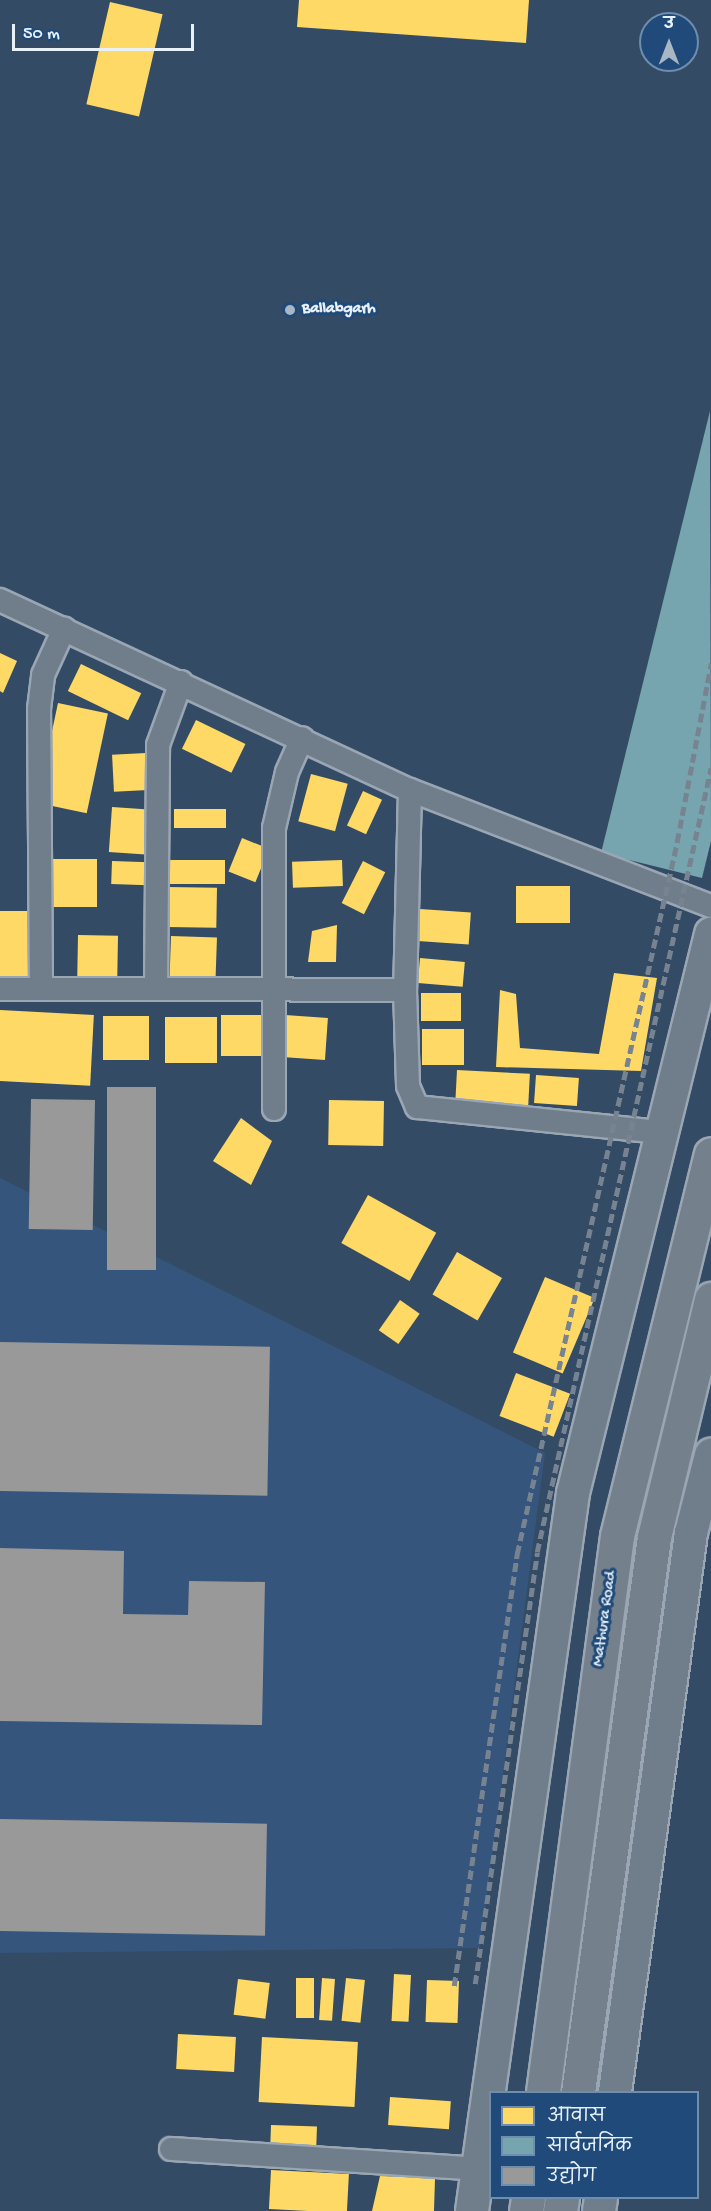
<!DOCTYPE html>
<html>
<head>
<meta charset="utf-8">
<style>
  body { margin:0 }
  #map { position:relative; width:711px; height:2211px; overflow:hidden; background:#344b65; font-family:"Gochi Hand","Playpen Sans Deva",sans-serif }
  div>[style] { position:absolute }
  .built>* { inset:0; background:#36557d }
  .homes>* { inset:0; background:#ffd966; transform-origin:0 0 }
  .public>* { inset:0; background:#76a5af }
  .industry>* { inset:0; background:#999; transform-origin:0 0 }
  .roads { filter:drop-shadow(2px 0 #9aa6b3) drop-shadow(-2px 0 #9aa6b3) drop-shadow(0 2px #9aa6b3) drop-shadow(0 -2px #9aa6b3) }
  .minor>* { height:22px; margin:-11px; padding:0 11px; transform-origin:11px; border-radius:11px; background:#707e8c }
  .secondary>* { height:32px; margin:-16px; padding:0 16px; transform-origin:16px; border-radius:16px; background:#707e8c }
  .trunk>* { height:33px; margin:-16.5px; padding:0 16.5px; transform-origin:16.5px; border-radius:16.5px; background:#74808b }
  .rail>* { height:4.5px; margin-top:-2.25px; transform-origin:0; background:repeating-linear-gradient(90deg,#778390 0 9px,transparent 0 13.5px) }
  .dots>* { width:16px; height:16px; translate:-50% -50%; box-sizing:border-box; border:3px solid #1f4a7a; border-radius:50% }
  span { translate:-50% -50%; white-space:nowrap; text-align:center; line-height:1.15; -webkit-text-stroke:6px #1f4a7a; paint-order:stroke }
  .poi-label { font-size:16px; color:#e8f1f8; font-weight:700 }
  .left { translate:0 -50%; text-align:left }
  .street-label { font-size:16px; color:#e8f1f8 }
  .legend { position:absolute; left:489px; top:2091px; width:210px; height:108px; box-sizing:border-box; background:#1f4a7a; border:2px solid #6f8dac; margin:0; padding:8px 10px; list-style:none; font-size:18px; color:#e8f1f8 }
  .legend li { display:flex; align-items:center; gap:12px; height:30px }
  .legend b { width:30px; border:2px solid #6f8dac }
  .north { position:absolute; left:639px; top:12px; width:60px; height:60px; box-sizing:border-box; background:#1f4a7a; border:2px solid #6f8dac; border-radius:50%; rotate:0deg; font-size:16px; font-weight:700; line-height:24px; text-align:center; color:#e8f1f8 }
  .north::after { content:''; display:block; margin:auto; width:21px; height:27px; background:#a9b7c5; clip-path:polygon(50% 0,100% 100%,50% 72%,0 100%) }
  .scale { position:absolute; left:12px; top:24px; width:182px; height:27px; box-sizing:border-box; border:3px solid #e8f1f8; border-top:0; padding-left:8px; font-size:18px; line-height:21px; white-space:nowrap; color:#e8f1f8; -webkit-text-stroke:4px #1f4a7a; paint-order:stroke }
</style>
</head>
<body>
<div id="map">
  <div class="built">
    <div style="clip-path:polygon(0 1178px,545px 1453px,480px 1948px,0 1953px)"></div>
  </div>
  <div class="homes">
    <div style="clip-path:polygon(299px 0,529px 0,526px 43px,297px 27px)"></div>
    <div style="left:110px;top:2px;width:54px;height:105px;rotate:13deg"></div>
    <div style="clip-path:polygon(0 653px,17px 661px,3px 693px,0 691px)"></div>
    <div style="left:81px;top:664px;width:67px;height:30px;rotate:26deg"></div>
    <div style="left:58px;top:703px;width:51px;height:102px;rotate:12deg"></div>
    <div style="left:196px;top:720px;width:55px;height:32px;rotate:26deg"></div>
    <div style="left:146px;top:753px;width:37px;height:34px;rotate:87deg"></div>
    <div style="left:311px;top:774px;width:38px;height:49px;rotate:15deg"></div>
    <div style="left:363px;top:791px;width:21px;height:38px;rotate:25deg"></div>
    <div style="left:112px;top:807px;width:44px;height:45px;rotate:4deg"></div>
    <div style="left:174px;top:809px;width:52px;height:19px"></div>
    <div style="left:242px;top:838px;width:29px;height:36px;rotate:22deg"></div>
    <div style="left:52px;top:859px;width:45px;height:48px"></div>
    <div style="left:169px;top:860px;width:56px;height:24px"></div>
    <div style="left:342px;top:860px;width:26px;height:50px;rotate:88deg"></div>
    <div style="left:112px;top:861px;width:37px;height:23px;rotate:2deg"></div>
    <div style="left:363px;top:861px;width:25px;height:47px;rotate:27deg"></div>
    <div style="left:516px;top:886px;width:54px;height:37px"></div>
    <div style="left:167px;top:887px;width:50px;height:40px;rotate:1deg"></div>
    <div style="left:420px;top:909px;width:51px;height:32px;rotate:4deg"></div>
    <div style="left:0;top:911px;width:38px;height:71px"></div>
    <div style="clip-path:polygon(337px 925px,336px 962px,308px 962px,312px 931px)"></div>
    <div style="left:78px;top:935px;width:40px;height:44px;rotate:1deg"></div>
    <div style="left:171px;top:936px;width:46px;height:46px;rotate:2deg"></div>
    <div style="left:420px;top:958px;width:45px;height:25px;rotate:5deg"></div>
    <div style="clip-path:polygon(614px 973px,657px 978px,641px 1071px,496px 1067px,500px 990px,516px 994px,520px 1048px,599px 1054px)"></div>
    <div style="left:421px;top:993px;width:40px;height:28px"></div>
    <div style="left:0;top:1010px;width:94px;height:71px;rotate:3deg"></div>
    <div style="left:221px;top:1015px;width:45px;height:41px"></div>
    <div style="left:285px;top:1015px;width:43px;height:42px;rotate:4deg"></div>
    <div style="left:103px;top:1016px;width:46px;height:44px"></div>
    <div style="left:165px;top:1017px;width:52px;height:46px"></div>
    <div style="left:422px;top:1029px;width:42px;height:36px"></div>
    <div style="left:457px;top:1070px;width:73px;height:32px;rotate:3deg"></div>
    <div style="left:536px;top:1075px;width:43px;height:28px;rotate:4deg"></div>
    <div style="left:329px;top:1100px;width:55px;height:45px;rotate:1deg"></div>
    <div style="clip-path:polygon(241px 1118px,272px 1141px,251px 1185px,213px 1161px)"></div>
    <div style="left:368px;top:1195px;width:78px;height:55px;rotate:29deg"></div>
    <div style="left:457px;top:1252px;width:52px;height:49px;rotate:30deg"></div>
    <div style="left:545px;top:1277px;width:54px;height:82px;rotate:23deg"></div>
    <div style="left:400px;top:1300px;width:24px;height:37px;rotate:35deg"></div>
    <div style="left:516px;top:1373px;width:58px;height:46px;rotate:21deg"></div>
    <div style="left:394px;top:1974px;width:17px;height:47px;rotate:3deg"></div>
    <div style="left:296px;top:1978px;width:18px;height:40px"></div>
    <div style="left:322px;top:1978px;width:13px;height:42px;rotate:4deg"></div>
    <div style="left:346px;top:1978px;width:19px;height:43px;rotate:6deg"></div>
    <div style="left:238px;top:1979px;width:32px;height:36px;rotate:7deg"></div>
    <div style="left:427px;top:1980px;width:32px;height:42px;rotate:2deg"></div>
    <div style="left:178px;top:2034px;width:58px;height:35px;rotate:3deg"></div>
    <div style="left:262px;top:2037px;width:96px;height:65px;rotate:3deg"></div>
    <div style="left:390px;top:2097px;width:61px;height:28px;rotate:4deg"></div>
    <div style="left:271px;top:2125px;width:46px;height:28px;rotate:2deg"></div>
    <div style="left:271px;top:2170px;width:78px;height:39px;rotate:3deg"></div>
    <div style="clip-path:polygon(380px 2176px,435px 2178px,434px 2211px,372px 2211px)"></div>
  </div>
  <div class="public">
    <div style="clip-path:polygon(710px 411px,711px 841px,702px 878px,601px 853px)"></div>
  </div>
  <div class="industry">
    <div style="left:107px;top:1087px;width:49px;height:183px"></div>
    <div style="left:31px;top:1099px;width:64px;height:130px;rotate:1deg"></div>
    <div style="left:0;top:1342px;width:270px;height:149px;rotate:1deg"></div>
    <div style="clip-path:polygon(0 1548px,124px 1551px,123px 1614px,188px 1615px,189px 1581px,265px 1582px,262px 1725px,0 1721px)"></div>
    <div style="left:0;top:1819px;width:267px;height:112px;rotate:1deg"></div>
  </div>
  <div class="roads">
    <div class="minor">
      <div style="left:0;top:600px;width:452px;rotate:24.9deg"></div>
      <div style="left:410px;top:790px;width:323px;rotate:21.1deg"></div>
      <div style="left:410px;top:790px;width:200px;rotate:91.4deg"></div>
      <div style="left:405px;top:990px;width:96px;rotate:88.2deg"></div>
      <div style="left:408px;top:1086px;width:23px;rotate:67deg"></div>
      <div style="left:417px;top:1107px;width:245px;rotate:5.9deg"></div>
      <div style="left:156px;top:988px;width:243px;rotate:-89.5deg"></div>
      <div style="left:158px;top:745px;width:67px;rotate:-69.9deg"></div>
      <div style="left:0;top:989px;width:405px;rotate:0.1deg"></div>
      <div style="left:41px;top:989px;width:280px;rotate:-90.4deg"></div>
      <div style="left:39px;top:709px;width:34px;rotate:-83deg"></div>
      <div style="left:43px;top:675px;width:51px;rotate:-65.5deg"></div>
      <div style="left:274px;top:1109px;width:281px;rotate:-90deg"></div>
      <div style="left:274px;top:828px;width:57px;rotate:-76.9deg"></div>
      <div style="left:287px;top:772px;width:37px;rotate:-66deg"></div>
      <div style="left:171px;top:2149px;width:308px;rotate:3.7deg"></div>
    </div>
    <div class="secondary">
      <div style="left:615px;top:2092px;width:564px;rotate:-82.26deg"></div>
      <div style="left:691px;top:1533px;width:81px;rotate:-75.6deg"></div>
      <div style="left:472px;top:2211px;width:725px;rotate:-81.99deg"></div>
      <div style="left:573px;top:1493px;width:576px;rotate:-76.13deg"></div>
      <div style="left:599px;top:2211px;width:13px;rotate:-81deg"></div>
    </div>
    <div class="trunk">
      <div style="left:543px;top:2092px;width:561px;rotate:-82.42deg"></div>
      <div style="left:617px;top:1536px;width:393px;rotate:-76.2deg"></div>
      <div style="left:578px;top:2092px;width:560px;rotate:-82.2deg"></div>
      <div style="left:654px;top:1537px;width:245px;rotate:-76.5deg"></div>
      <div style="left:526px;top:2211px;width:13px;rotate:-81deg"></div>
      <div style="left:560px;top:2211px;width:13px;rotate:-81deg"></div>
    </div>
  </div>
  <div class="rail">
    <div style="left:475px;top:1984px;width:436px;rotate:-81.8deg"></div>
    <div style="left:537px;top:1552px;width:803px;rotate:-77.49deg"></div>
    <div style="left:454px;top:1986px;width:437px;rotate:-81.7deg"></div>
    <div style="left:517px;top:1554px;width:730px;rotate:-77.33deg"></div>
    <div style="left:677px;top:842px;width:182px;rotate:-79.2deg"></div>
  </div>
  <div class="dots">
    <div style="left:290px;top:310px;background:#a9b7c5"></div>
  </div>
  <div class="poi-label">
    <span class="left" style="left:302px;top:310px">Ballabgarh</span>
  </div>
  <div class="street-label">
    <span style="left:606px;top:1619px;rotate:-82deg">Mathura Road</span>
  </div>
  <ul class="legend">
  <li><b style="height:16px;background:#ffd966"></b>आवास</li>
  <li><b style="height:16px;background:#76a5af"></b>सार्वजनिक</li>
  <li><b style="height:16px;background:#999"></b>उद्योग</li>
  </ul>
  <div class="north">उ</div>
  <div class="scale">50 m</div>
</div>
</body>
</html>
